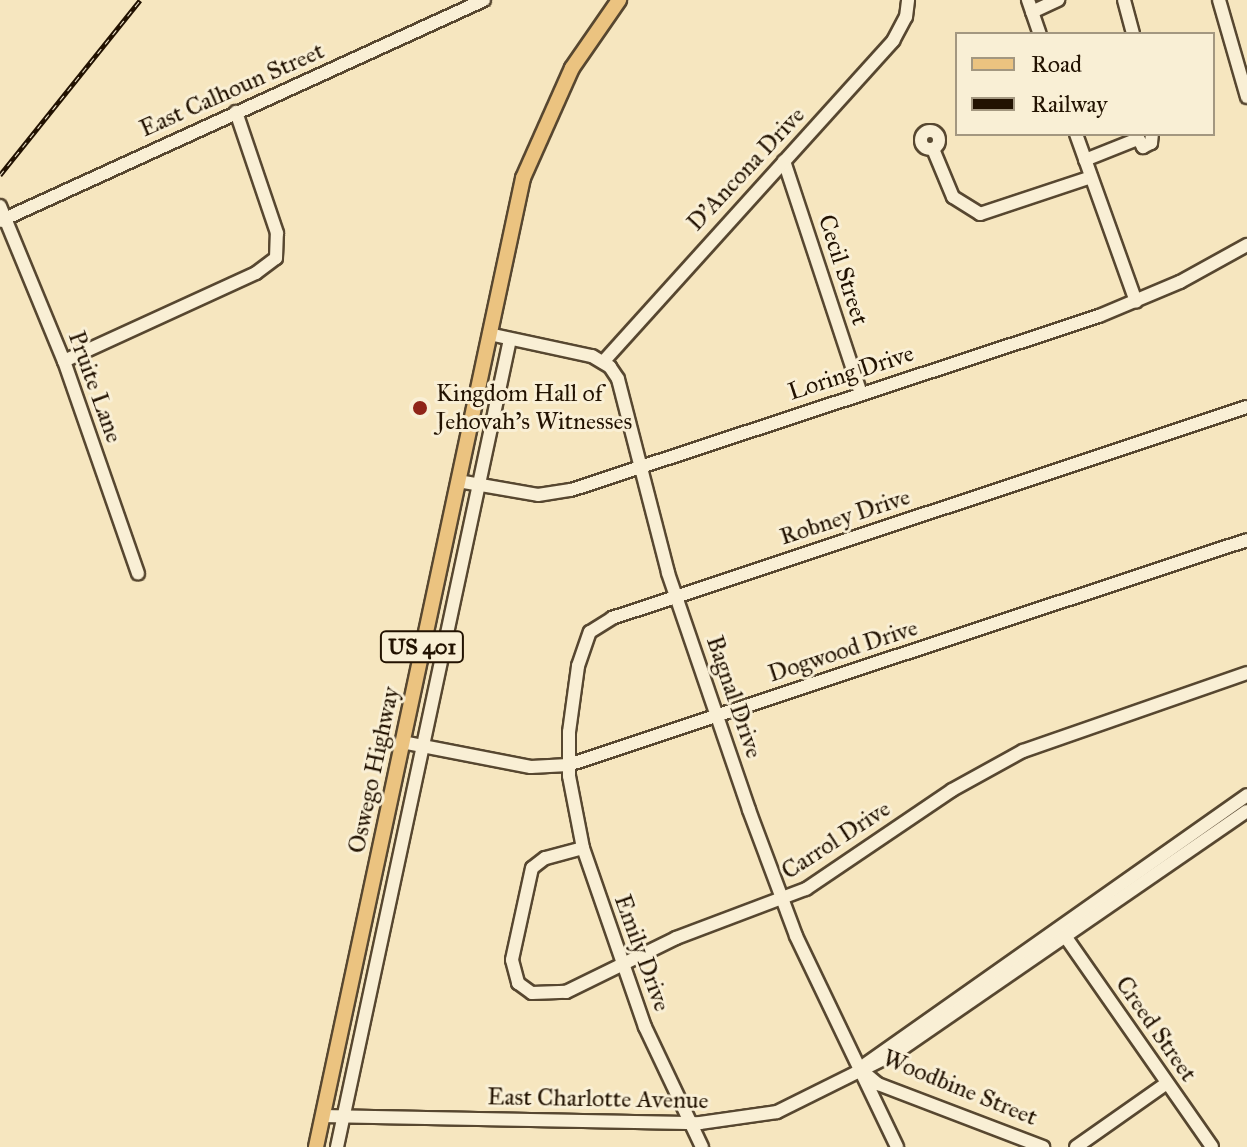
<!DOCTYPE html>
<html>
<head>
<meta charset="utf-8">
<style>
  body { margin:0 }
  #map { position:relative; width:1247px; height:1147px; overflow:hidden; background:#f6e6bf; font-family:"IM FELL Great Primer",serif }
  div>[style] { position:absolute }
  .roads { filter:drop-shadow(2px 0 #574730) drop-shadow(-2px 0 #574730) drop-shadow(0 2px #574730) drop-shadow(0 -2px #574730) }
  .minor>* { height:12px; margin:-6px; padding:0 6px; transform-origin:6px; border-radius:6px; background:#f9efd5 }
  .minor>.ring { margin:-6px; padding:0; box-sizing:content-box; background:none; border:12px solid #f9efd5; border-radius:50% }
  .major>* { height:14px; margin:-7px; padding:0 7px; transform-origin:7px; border-radius:7px; background:#ebc380 }
  .rail>* { height:5px; margin-top:-2.5px; transform-origin:0; background:repeating-linear-gradient(90deg,#f9efd5 0 6px,#221201 0 12px); box-sizing:border-box; border-block:2px solid #221201 }
  .dots>* { width:22px; height:22px; translate:-50% -50%; box-sizing:border-box; border:4px solid #f9efd5; border-radius:50% }
  span { translate:-50% -50%; white-space:nowrap; text-align:center; line-height:1.15; -webkit-text-stroke:6px #f9efd5; paint-order:stroke }
  .shield-label span { padding:2px 6px; background:#f9efd5; border:2px solid; border-radius:6px; -webkit-text-stroke-width:0 }
  .shield-label { font-size:22px; color:#221201; font-weight:700 }
  .street-label { font-size:24px; color:#221201 }
  .poi-label { font-size:24px; color:#221201 }
  .left { translate:0 -50%; text-align:left }
  .legend { position:absolute; left:955px; top:32px; width:260px; height:104px; box-sizing:border-box; background:#f9efd5; border:2px solid #a39780; margin:0; padding:10px 14px; list-style:none; font-size:24px; color:#221201 }
  .legend li { display:flex; align-items:center; gap:16px; height:40px }
  .legend b { width:40px; border:2px solid #a39780 }
</style>
</head>
<body>
<div id="map">
  <div class="roads">
    <div class="minor">
      <div style="left:1028px;top:0;width:36px;rotate:71deg"></div>
      <div style="left:1124px;top:0;width:35px;rotate:75deg"></div>
      <div style="left:1219px;top:0;width:101px;rotate:73.9deg"></div>
      <div style="left:1032px;top:12px;width:29px;rotate:-25deg"></div>
      <div class="ring" style="left:921px;top:131px;width:6px;height:6px"></div>
      <div style="left:1076px;top:134px;width:178px;rotate:70.3deg"></div>
      <div style="left:1136px;top:134px;width:15px;rotate:62deg"></div>
      <div style="left:1143px;top:147px;width:9px;rotate:-27deg"></div>
      <div style="left:1151px;top:143px;width:9px;rotate:-84deg"></div>
      <div style="left:933px;top:149px;width:52px;rotate:67.4deg"></div>
      <div style="left:953px;top:197px;width:32px;rotate:32deg"></div>
      <div style="left:980px;top:214px;width:117px;rotate:-18.4deg"></div>
      <div style="left:1085px;top:160px;width:54px;rotate:-21.8deg"></div>
      <div style="left:784px;top:161px;width:245px;rotate:71.7deg"></div>
      <div style="left:0;top:206px;width:168px;rotate:67.6deg"></div>
      <div style="left:64px;top:361px;width:225px;rotate:70.8deg"></div>
      <div style="left:0;top:221px;width:532px;rotate:-24.54deg"></div>
      <div style="left:489px;top:334px;width:105px;rotate:12.1deg"></div>
      <div style="left:592px;top:356px;width:21px;rotate:31deg"></div>
      <div style="left:610px;top:367px;width:14px;rotate:56deg"></div>
      <div style="left:618px;top:379px;width:200px;rotate:75.5deg"></div>
      <div style="left:668px;top:573px;width:250px;rotate:71.1deg"></div>
      <div style="left:749px;top:810px;width:134px;rotate:69.5deg"></div>
      <div style="left:796px;top:936px;width:234px;rotate:64.4deg"></div>
      <div style="left:64px;top:361px;width:211px;rotate:-24.6deg"></div>
      <div style="left:256px;top:273px;width:25px;rotate:-37deg"></div>
      <div style="left:276px;top:258px;width:25px;rotate:-88deg"></div>
      <div style="left:277px;top:233px;width:128px;rotate:-108.7deg"></div>
      <div style="left:603px;top:362px;width:433px;rotate:-47.9deg"></div>
      <div style="left:893px;top:41px;width:27px;rotate:-62deg"></div>
      <div style="left:906px;top:17px;width:17px;rotate:-83deg"></div>
      <div style="left:458px;top:481px;width:81px;rotate:9.9deg"></div>
      <div style="left:538px;top:495px;width:33px;rotate:-9deg"></div>
      <div style="left:571px;top:490px;width:556px;rotate:-18.24deg"></div>
      <div style="left:1099px;top:316px;width:88px;rotate:-22.8deg"></div>
      <div style="left:1180px;top:282px;width:77px;rotate:-28.9deg"></div>
      <div style="left:402px;top:742px;width:131px;rotate:11deg"></div>
      <div style="left:531px;top:767px;width:37px;rotate:-3deg"></div>
      <div style="left:568px;top:765px;width:715px;rotate:-18.33deg"></div>
      <div style="left:583px;top:848px;width:39px;rotate:165deg"></div>
      <div style="left:545px;top:858px;width:16px;rotate:142deg"></div>
      <div style="left:532px;top:868px;width:94px;rotate:102.3deg"></div>
      <div style="left:512px;top:960px;width:24px;rotate:75deg"></div>
      <div style="left:518px;top:983px;width:17px;rotate:36deg"></div>
      <div style="left:532px;top:993px;width:34px;rotate:-2deg"></div>
      <div style="left:566px;top:992px;width:123px;rotate:-26.1deg"></div>
      <div style="left:676px;top:938px;width:139px;rotate:-20.7deg"></div>
      <div style="left:806px;top:889px;width:176px;rotate:-34.1deg"></div>
      <div style="left:952px;top:790px;width:81px;rotate:-28.8deg"></div>
      <div style="left:1023px;top:751px;width:237px;rotate:-19.2deg"></div>
      <div style="left:1065px;top:936px;width:257px;rotate:55.1deg"></div>
      <div style="left:866px;top:1064px;width:466px;rotate:-35.2deg"></div>
      <div style="left:866px;top:1074px;width:16px;rotate:40deg"></div>
      <div style="left:878px;top:1084px;width:177px;rotate:20.9deg"></div>
      <div style="left:322px;top:1116px;width:378px;rotate:1.1deg"></div>
      <div style="left:700px;top:1123px;width:78px;rotate:-8.1deg"></div>
      <div style="left:777px;top:1112px;width:133px;rotate:-26.4deg"></div>
      <div style="left:896px;top:1053px;width:426px;rotate:-34.6deg"></div>
      <div style="left:337px;top:1147px;width:826px;rotate:-77.91deg"></div>
      <div style="left:702px;top:1147px;width:133px;rotate:-115.4deg"></div>
      <div style="left:645px;top:1027px;width:189px;rotate:-109.1deg"></div>
      <div style="left:583px;top:848px;width:73px;rotate:-101deg"></div>
      <div style="left:569px;top:776px;width:44px;rotate:-90deg"></div>
      <div style="left:569px;top:732px;width:67px;rotate:-82.2deg"></div>
      <div style="left:578px;top:666px;width:36px;rotate:-71deg"></div>
      <div style="left:590px;top:632px;width:26px;rotate:-32deg"></div>
      <div style="left:612px;top:618px;width:669px;rotate:-18.38deg"></div>
      <div style="left:1076px;top:1147px;width:111px;rotate:-35.1deg"></div>
    </div>
    <div class="major">
      <div style="left:316px;top:1147px;width:991px;rotate:-77.94deg"></div>
      <div style="left:523px;top:178px;width:120px;rotate:-66deg"></div>
      <div style="left:572px;top:68px;width:83px;rotate:-55.3deg"></div>
    </div>
  </div>
  <div class="rail">
    <div style="left:0;top:175px;width:224px;rotate:-51.3deg"></div>
  </div>
  <div class="dots">
    <div style="left:420px;top:408px;background:#8f2418"></div>
  </div>
  <div class="shield-label">
    <span style="left:422px;top:647px">US 401</span>
  </div>
  <div class="street-label">
    <span style="left:232px;top:90px;rotate:-24deg">East Calhoun Street</span>
    <span style="left:746px;top:169px;rotate:-47deg">D'Ancona Drive</span>
    <span style="left:843px;top:270px;rotate:72deg">Cecil Street</span>
    <span style="left:851px;top:373px;rotate:-18deg">Loring Drive</span>
    <span style="left:95px;top:387px;rotate:70deg">Pruite Lane</span>
    <span style="left:845px;top:517px;rotate:-18deg">Robney Drive</span>
    <span style="left:843px;top:651px;rotate:-18deg">Dogwood Drive</span>
    <span style="left:734px;top:697px;rotate:71deg">Bagnal Drive</span>
    <span style="left:374px;top:770px;rotate:-78deg">Oswego Highway</span>
    <span style="left:836px;top:840px;rotate:-33deg">Carrol Drive</span>
    <span style="left:642px;top:953px;rotate:70deg">Emily Drive</span>
    <span style="left:1156px;top:1029px;rotate:55deg">Creed Street</span>
    <span style="left:960px;top:1088px;rotate:22deg">Woodbine Street</span>
    <span style="left:598px;top:1099px;rotate:1deg">East Charlotte Avenue</span>
  </div>
  <div class="poi-label">
    <span class="left" style="left:436px;top:408px">Kingdom Hall of<br>Jehovah’s Witnesses</span>
  </div>
  <ul class="legend">
  <li><b style="height:10px;background:#ebc380"></b>Road</li>
  <li><b style="height:10px;background:#221201"></b>Railway</li>
  </ul>
</div>
</body>
</html>
